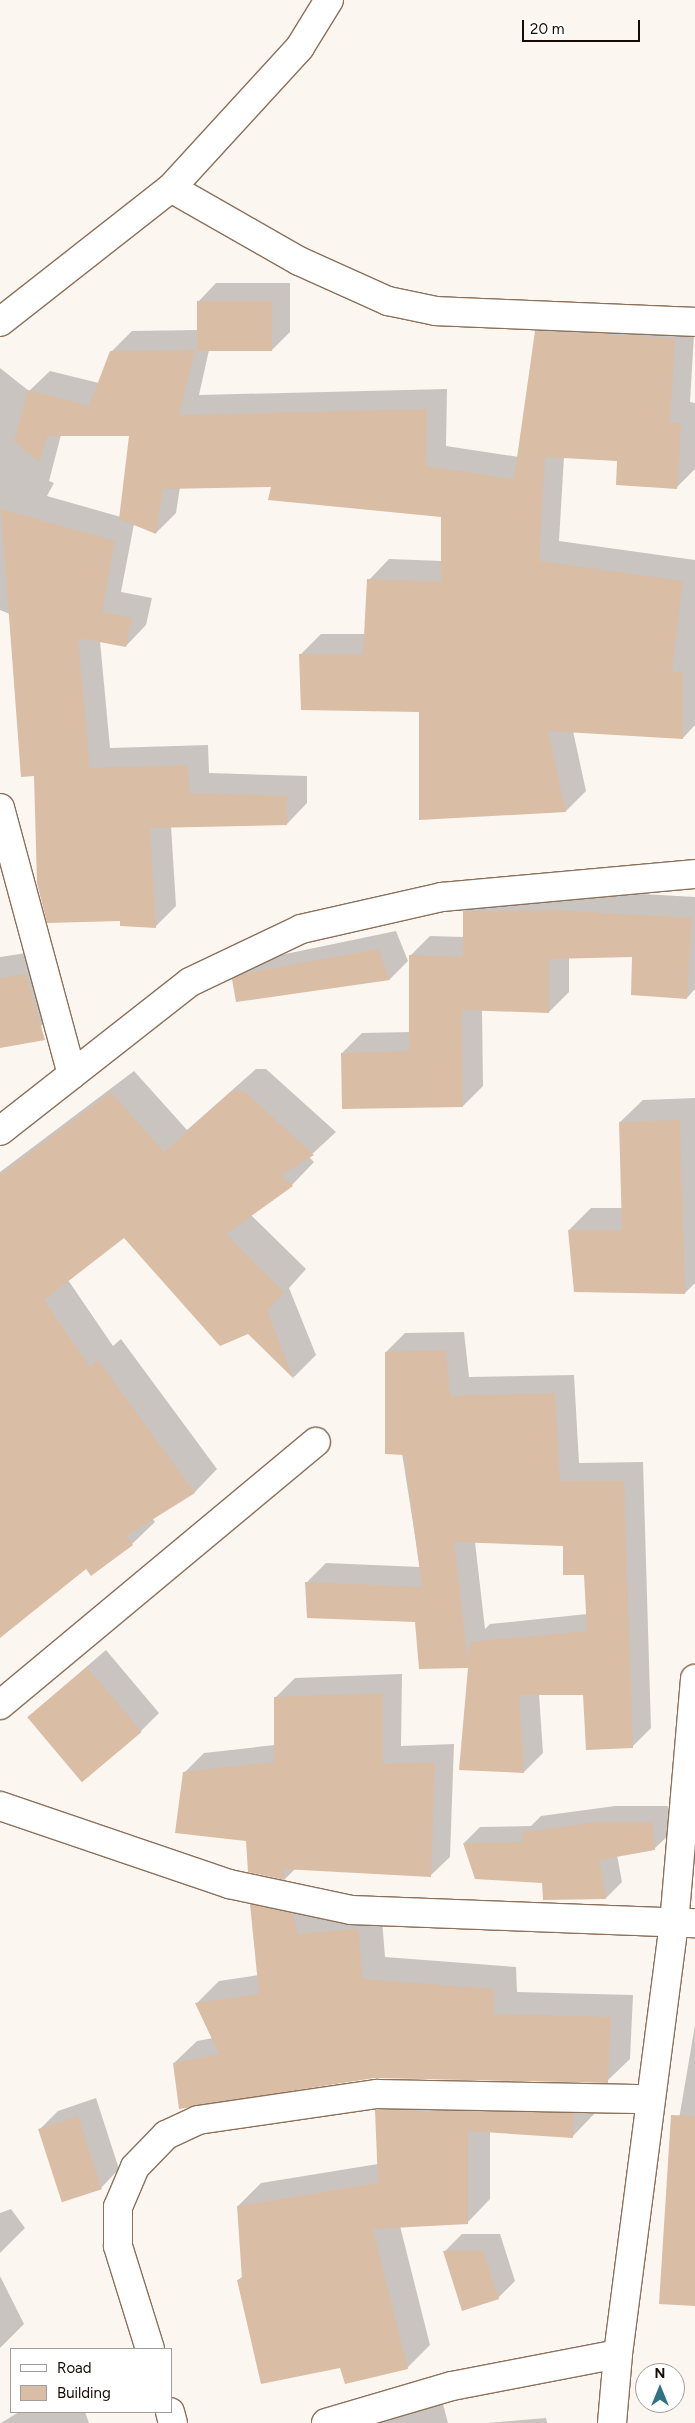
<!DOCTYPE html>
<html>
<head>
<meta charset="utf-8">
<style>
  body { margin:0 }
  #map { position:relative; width:695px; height:2423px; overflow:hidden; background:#fcf6f1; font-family:Figtree,sans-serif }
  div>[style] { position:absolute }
  .shadow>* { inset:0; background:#0003 }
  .building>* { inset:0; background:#d9bda5; transform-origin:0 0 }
  .roads { filter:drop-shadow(1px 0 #8b715b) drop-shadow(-1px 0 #8b715b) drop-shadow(0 1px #8b715b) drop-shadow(0 -1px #8b715b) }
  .minor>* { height:28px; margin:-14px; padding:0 14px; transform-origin:14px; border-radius:14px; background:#fff }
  span { translate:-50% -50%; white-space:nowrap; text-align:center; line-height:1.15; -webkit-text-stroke:4px #fff; paint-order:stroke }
  .legend { position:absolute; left:10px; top:2348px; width:162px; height:65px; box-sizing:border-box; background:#fff; border:1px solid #a19d9b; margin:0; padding:6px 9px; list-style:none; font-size:15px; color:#140b04 }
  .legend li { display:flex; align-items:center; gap:10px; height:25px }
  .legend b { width:25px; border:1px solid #a19d9b }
  .north { position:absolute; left:635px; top:2363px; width:50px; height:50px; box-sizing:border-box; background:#fff; border:1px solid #a19d9b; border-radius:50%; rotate:0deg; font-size:14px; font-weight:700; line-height:20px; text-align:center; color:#140b04 }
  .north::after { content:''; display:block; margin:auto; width:18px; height:22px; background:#2e7283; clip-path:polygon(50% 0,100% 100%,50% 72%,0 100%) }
  .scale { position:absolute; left:522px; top:20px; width:118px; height:22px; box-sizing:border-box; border:2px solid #140b04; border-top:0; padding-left:6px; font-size:15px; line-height:18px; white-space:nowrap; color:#140b04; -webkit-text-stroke:4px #fff; paint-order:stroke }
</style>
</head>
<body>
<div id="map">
  <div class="shadow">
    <div style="clip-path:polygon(evenodd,216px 283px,290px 283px,290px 332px,272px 350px,209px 350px,199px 395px,447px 389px,446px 446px,519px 457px,537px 331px,557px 311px,695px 318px,690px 402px,695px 403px,695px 469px,677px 487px,619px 460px,564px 457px,559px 541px,695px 560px,695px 725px,683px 738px,573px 731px,586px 791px,566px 811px,420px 711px,300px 655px,321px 634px,365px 634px,369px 580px,389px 559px,442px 561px,442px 515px,272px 486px,180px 487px,176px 513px,156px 533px,134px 524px,121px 592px,152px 598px,146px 625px,126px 646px,100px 641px,110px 748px,208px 745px,209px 773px,307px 776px,307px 803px,287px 824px,171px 826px,176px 906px,155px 927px,121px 920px,35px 775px,12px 615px,0 610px,0 368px,29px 391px,50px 371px,99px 383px,111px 352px,132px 331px,197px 330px,198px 302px,216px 283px,61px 435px,131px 435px,121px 517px,47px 496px,54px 483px,49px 481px,61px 435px)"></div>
    <div style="clip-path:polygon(572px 890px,695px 897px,695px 989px,687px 998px,633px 955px,569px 957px,569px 992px,549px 1012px,482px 1009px,483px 1086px,463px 1106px,342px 1053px,362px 1033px,410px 1032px,410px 956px,430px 936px,464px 937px,464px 911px,485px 891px)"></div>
    <div style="clip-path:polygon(396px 931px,408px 961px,390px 979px,233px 980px,251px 961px)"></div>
    <div style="clip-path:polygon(33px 952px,49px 1018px,24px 1043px,0 1047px,0 957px)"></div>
    <div style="clip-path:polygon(256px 1069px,266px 1069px,336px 1132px,309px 1157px,314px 1162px,292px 1185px,251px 1215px,306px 1269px,289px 1288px,316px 1355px,294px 1377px,248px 1333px,125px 1236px,68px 1280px,113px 1346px,121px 1339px,217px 1469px,195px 1492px,152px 1518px,155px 1522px,132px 1544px,87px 1568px,0 1636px,0 1172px,134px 1071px,187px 1130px)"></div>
    <div style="clip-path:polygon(695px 1098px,695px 1283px,685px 1293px,569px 1230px,591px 1208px,623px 1208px,620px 1122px,643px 1100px)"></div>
    <div style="clip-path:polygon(evenodd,464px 1332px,469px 1377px,574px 1375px,579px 1463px,643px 1462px,651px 1728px,632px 1747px,584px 1694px,539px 1694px,543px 1753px,524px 1772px,469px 1667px,416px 1621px,307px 1582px,326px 1563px,420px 1567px,386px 1352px,405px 1333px,464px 1332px,475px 1542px,564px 1545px,585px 1574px,587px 1614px,490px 1624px,485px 1629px,475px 1542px)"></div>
    <div style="clip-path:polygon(106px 1650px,159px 1713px,141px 1731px,28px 1717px)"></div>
    <div style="clip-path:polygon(402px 1674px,401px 1746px,454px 1744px,450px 1857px,430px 1876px,295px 1869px,285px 1879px,250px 1871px,248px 1839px,184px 1773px,204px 1753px,275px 1745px,276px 1697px,295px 1678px)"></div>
    <div style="clip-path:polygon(615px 1806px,668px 1806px,671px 1833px,654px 1849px,617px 1855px,622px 1882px,606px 1898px,544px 1882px,464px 1843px,480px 1827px,531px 1826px,541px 1816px)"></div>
    <div style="clip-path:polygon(274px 1883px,381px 1907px,385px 1957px,516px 1967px,517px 1992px,633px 1995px,630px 2059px,607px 2081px,174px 2063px,197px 2041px,213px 2038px,197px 2003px,219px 1981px,259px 1975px,252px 1905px)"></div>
    <div style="clip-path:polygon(695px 2025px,695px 2305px,678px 2125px)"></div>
    <div style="clip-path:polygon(399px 2088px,596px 2091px,595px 2113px,572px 2137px,490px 2131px,490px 2199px,467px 2223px,400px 2226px,430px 2345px,407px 2368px,341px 2366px,238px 2280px,243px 2276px,238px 2206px,261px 2183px,378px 2164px,376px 2111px)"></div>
    <div style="clip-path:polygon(96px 2098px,119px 2169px,101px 2188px,40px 2129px,58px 2111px)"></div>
    <div style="clip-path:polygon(11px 2209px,25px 2228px,0 2253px,0 2213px)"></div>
    <div style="clip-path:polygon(462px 2234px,500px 2234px,515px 2281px,498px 2298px,463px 2309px,445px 2251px)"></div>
    <div style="clip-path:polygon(0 2276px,24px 2324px,0 2348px)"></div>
    <div style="clip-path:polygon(443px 2404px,448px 2423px,362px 2423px,366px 2419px,400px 2417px)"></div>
    <div style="clip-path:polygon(19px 2412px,85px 2412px,89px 2423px,1px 2423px)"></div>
    <div style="clip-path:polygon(546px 2418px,547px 2423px,487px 2423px)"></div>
  </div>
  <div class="building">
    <div style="left:197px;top:301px;width:75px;height:50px"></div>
    <div style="clip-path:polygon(535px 331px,675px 338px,670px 422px,681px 423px,677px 489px,616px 485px,617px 461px,545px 457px,539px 561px,683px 581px,672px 672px,683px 672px,683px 739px,548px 731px,566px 812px,419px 820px,419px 712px,301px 710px,299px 654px,363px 654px,367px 579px,441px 582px,441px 517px,268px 500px,271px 487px,163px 489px,156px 534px,119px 519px,129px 436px,47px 436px,39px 462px,14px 441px,28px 390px,89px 406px,110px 351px,195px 350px,179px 415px,427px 409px,426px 466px,514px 479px)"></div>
    <div style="clip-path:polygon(1px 509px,115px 541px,102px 612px,132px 618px,126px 647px,78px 638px,90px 768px,188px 765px,189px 793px,287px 796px,287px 825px,150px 828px,156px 928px,120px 926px,120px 921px,47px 923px,37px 883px,34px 776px,21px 777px)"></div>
    <div style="clip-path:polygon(551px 910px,692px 918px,687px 999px,631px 995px,632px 957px,549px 959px,549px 1013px,462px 1010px,463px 1107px,342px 1109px,341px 1053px,409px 1051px,409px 955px,463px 957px,463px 911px)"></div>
    <div style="clip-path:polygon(378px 949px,390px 980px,236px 1002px,232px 979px,242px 974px)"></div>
    <div style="clip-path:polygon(26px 974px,45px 1040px,0 1048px,0 978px)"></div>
    <div style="clip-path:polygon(232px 1091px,244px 1091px,314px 1155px,281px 1175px,293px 1186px,226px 1234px,284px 1292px,267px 1311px,294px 1379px,248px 1334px,220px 1346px,124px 1238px,44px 1300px,90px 1367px,98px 1360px,195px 1493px,126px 1536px,133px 1545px,91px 1576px,86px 1569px,0 1638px,0 1175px,111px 1092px,164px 1152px)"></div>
    <div style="clip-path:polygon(680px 1120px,685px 1294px,574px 1292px,568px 1230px,622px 1230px,619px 1122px)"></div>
    <div style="clip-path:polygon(evenodd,446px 1350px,450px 1396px,555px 1393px,560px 1481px,624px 1481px,633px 1748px,586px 1750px,583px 1695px,519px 1695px,524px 1773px,459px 1770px,468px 1668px,419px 1669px,415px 1622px,307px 1618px,305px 1582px,422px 1587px,404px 1455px,385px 1454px,385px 1352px,446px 1350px,454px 1542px,563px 1546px,563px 1575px,584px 1575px,587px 1631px,470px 1642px,468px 1662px,454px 1542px)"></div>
    <div style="left:87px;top:1667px;width:85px;height:78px;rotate:50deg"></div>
    <div style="clip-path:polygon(383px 1693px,383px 1764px,435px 1762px,431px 1877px,283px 1869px,285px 1880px,248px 1872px,246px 1841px,175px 1833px,183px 1772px,274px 1762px,274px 1697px)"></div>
    <div style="clip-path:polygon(598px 1822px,652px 1822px,655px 1850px,599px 1860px,606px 1899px,543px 1900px,542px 1883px,475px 1879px,463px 1843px,522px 1842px,523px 1832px)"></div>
    <div style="clip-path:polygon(250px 1904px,293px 1914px,298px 1934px,358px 1929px,363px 1979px,494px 1989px,494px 2014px,611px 2017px,608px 2083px,374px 2078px,179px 2109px,173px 2063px,219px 2054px,195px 2003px,259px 1994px)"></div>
    <div style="clip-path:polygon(375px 2110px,574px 2113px,573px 2138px,468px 2131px,468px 2224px,373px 2229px,408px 2369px,345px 2384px,340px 2368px,261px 2384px,237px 2280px,242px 2279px,237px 2206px,378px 2183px)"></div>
    <div style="clip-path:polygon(671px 2115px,695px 2116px,695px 2306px,659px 2304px)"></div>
    <div style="left:78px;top:2116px;width:77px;height:42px;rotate:72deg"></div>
    <div style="clip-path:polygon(443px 2251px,483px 2251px,499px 2299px,462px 2311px)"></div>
  </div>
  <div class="roads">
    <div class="minor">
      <div style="left:171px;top:188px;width:147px;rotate:29.7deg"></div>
      <div style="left:299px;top:261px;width:98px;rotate:24.2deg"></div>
      <div style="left:388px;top:301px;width:49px;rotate:11.8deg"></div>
      <div style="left:436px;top:311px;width:259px;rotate:2.4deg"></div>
      <div style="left:0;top:322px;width:217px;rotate:-38.1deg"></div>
      <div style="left:171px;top:188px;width:191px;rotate:-47.5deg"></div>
      <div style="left:300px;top:47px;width:55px;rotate:-58.3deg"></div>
      <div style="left:0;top:808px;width:276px;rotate:74.9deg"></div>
      <div style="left:0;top:1131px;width:241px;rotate:-38.1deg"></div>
      <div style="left:190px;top:982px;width:123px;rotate:-25.5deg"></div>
      <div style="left:301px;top:929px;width:145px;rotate:-12.8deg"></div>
      <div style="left:442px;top:897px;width:254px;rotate:-5.2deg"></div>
      <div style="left:0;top:1705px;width:411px;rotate:-39.8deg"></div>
      <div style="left:0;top:1806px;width:242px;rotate:18.8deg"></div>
      <div style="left:229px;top:1884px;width:125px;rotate:12deg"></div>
      <div style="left:351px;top:1910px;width:344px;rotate:2.2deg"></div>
      <div style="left:150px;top:2349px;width:108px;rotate:-107.3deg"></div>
      <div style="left:118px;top:2246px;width:39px;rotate:-90deg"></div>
      <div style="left:118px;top:2207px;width:43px;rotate:-67deg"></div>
      <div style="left:135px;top:2167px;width:45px;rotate:-45.9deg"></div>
      <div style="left:166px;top:2135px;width:35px;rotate:-25deg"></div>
      <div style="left:198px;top:2120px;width:181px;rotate:-8.3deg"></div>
      <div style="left:377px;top:2094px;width:272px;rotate:1.1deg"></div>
      <div style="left:170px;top:2412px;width:11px;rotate:75deg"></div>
      <div style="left:326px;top:2423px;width:131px;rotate:-16.4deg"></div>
      <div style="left:452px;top:2386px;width:169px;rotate:-10.9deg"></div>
      <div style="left:618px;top:2354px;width:434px;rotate:-82.6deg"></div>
      <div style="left:674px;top:1924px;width:246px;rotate:-85.1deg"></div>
      <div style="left:612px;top:2423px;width:69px;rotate:-85deg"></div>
    </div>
  </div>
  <ul class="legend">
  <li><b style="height:6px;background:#fff"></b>Road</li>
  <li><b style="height:14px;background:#d9bda5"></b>Building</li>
  </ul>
  <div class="north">N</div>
  <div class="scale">20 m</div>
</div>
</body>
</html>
